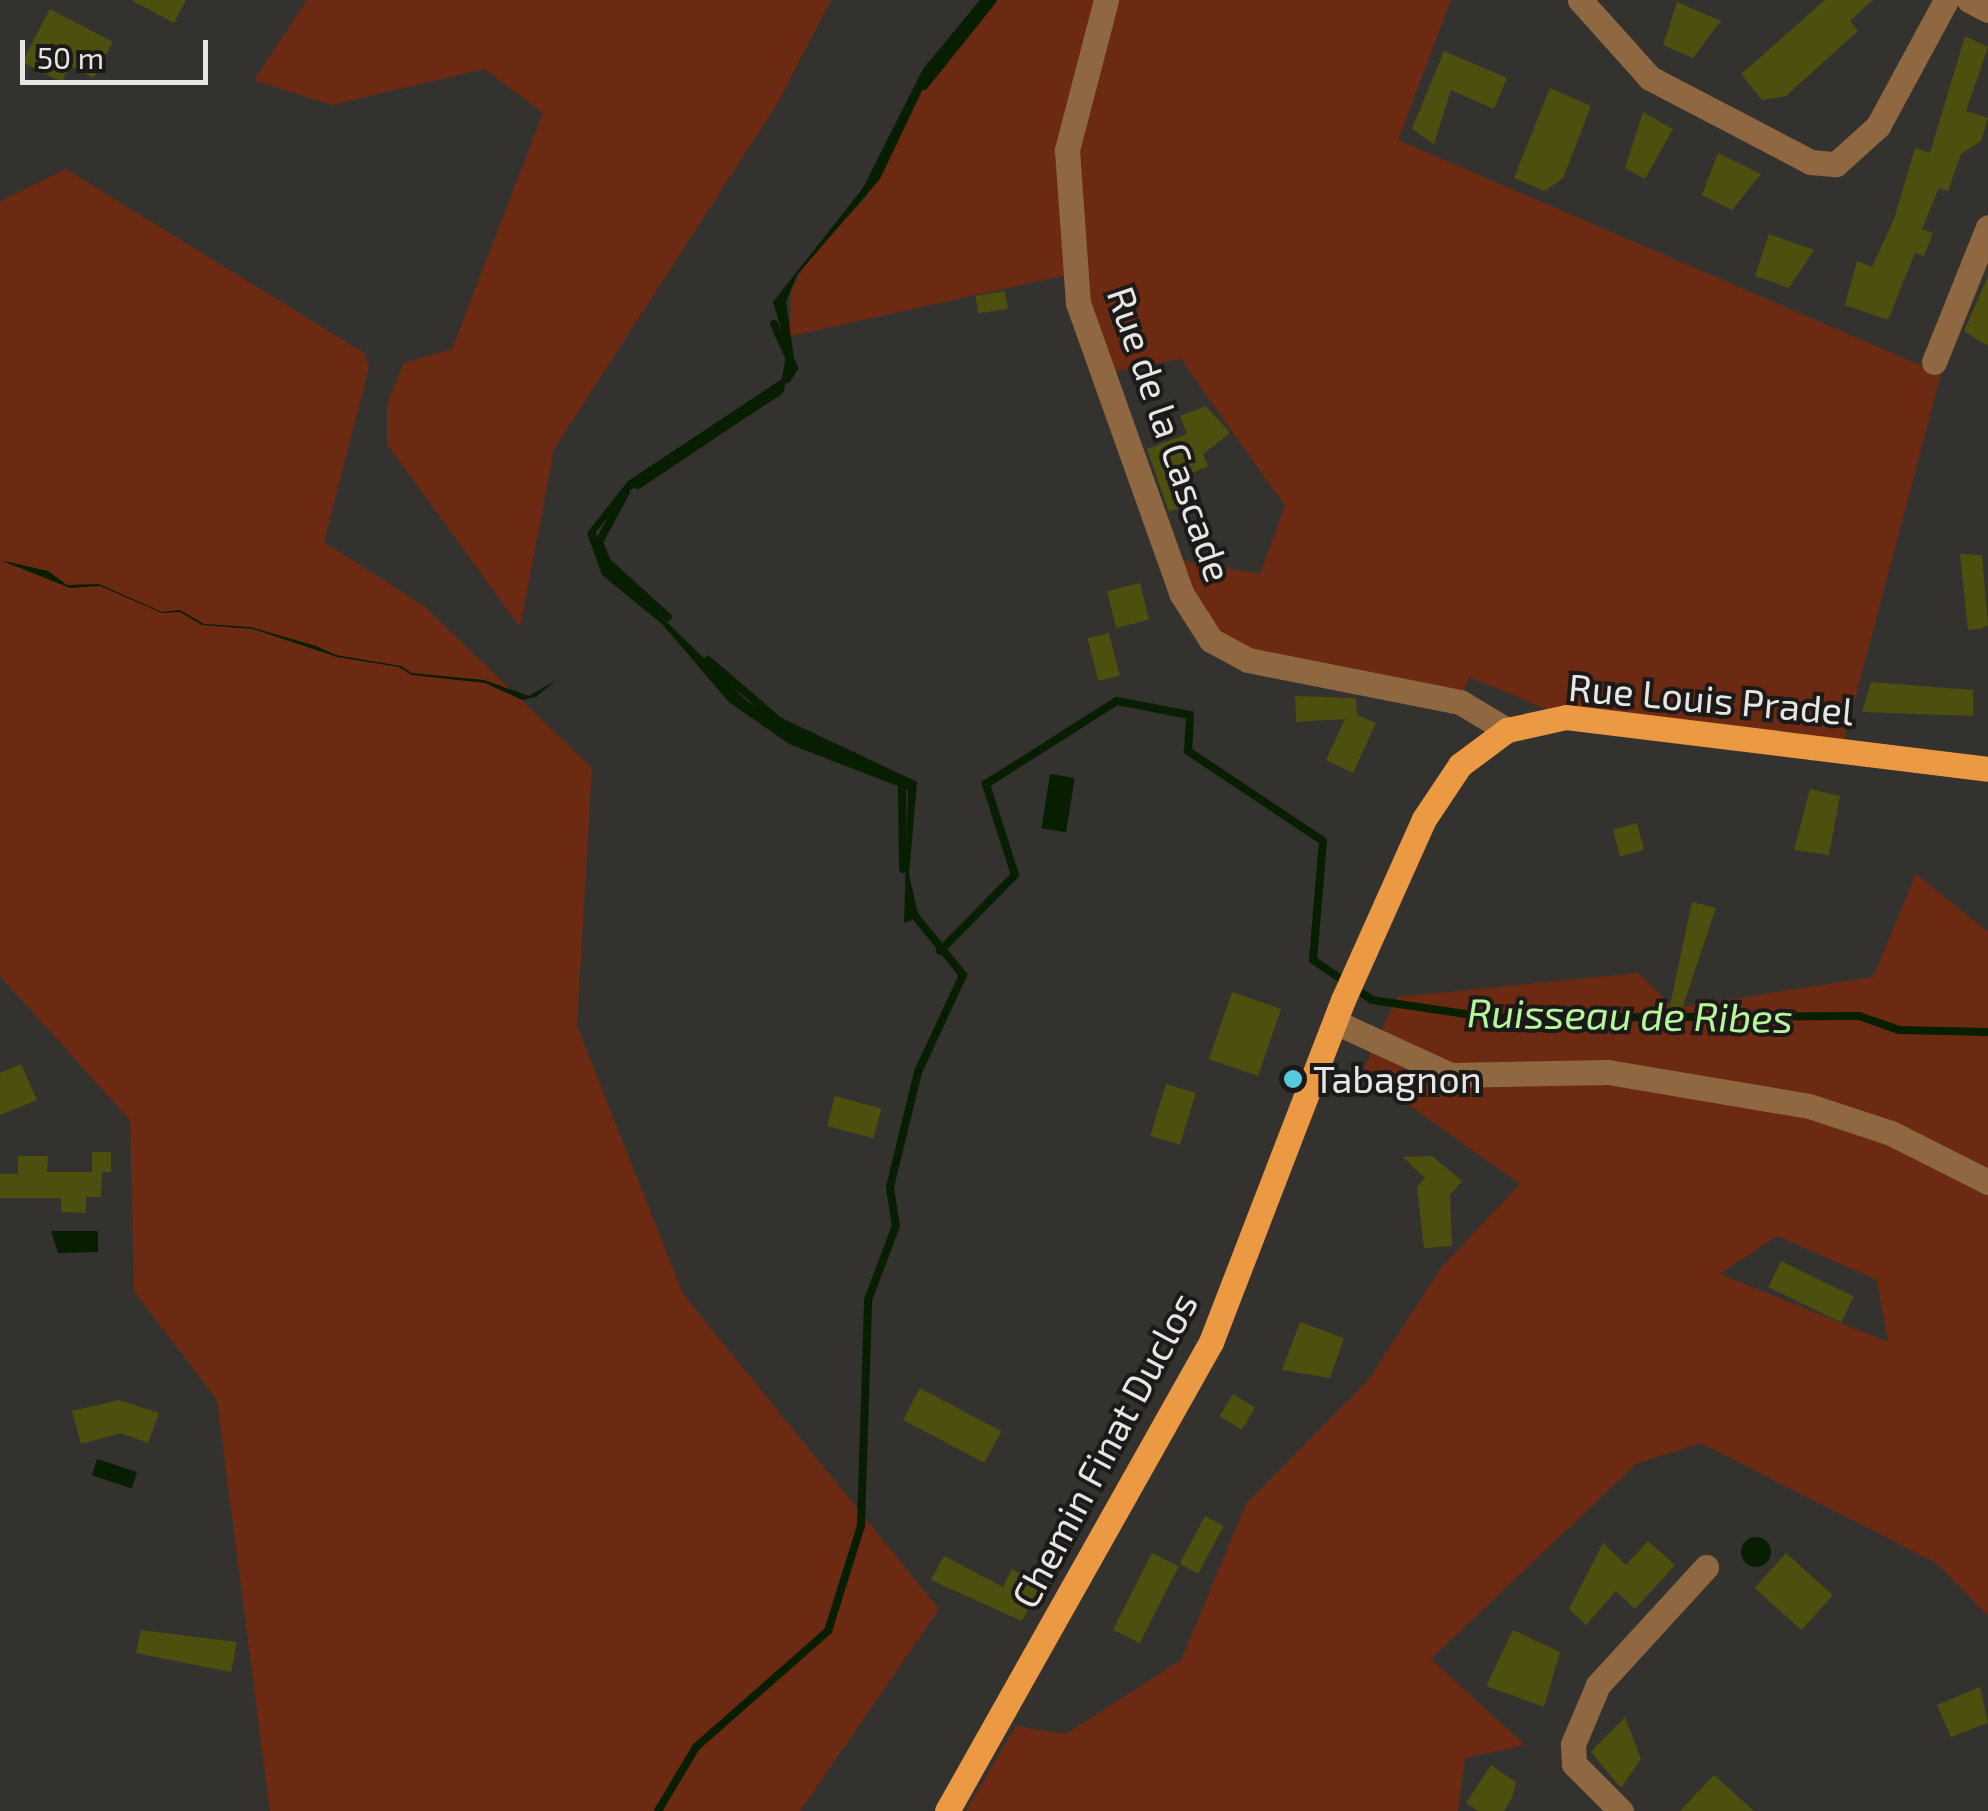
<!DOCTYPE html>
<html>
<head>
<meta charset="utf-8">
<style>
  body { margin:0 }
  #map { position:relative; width:1988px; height:1811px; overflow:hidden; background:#34322e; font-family:"Exo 2",sans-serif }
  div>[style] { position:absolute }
  .green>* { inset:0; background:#6d2a12 }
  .water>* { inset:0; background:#081e00; transform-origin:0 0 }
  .round { border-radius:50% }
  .stream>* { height:8px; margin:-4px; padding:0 4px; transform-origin:4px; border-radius:4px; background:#081e00 }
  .building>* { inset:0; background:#4c4f0d; transform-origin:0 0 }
  .minor>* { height:25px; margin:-12.5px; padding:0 12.5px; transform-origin:12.5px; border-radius:12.5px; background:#8f6741 }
  .major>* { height:25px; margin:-12.5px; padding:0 12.5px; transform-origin:12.5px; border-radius:12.5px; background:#eb9943 }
  .dots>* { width:28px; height:28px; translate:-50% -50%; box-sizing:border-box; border:5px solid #1b1a18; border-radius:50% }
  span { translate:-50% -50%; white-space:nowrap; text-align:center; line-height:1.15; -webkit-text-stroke:8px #1b1a18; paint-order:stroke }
  .street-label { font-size:38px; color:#e7e6e3 }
  .poi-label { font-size:38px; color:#e7e6e3 }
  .left { translate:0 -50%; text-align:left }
  .water-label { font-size:40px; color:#b7f69b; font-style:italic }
  .scale { position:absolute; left:20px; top:40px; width:188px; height:45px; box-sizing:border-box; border:5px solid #e7e6e3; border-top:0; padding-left:12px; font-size:30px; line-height:35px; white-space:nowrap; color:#e7e6e3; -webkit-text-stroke:8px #1b1a18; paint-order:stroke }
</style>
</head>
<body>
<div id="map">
  <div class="green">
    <div style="clip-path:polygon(307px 0,831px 0,777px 104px,554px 449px,520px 627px,387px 444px,387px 404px,404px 363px,452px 349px,543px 113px,485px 69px,331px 105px,254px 80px)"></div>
    <div style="clip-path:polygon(991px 0,1451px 0,1398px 140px,1941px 374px,1842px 748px,1566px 717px,1469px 677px,1460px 702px,1211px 640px,1167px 558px,1260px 574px,1285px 506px,1181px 359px,1102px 374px,1076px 273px,790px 336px,791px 290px,812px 253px,866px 198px,923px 90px)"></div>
    <div style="clip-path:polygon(66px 169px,364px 353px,369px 367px,324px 542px,424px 606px,592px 768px,577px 1026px,683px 1294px,939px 1609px,800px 1811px,270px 1811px,217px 1400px,134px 1291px,130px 1120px,0 976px,0 201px)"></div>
    <div style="clip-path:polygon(evenodd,1916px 874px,1988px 932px,1988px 1616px,1938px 1564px,1701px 1443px,1636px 1464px,1431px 1659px,1525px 1745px,1465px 1758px,1458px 1811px,966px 1811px,1016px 1726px,1066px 1734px,1181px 1660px,1246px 1504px,1369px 1379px,1441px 1268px,1520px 1184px,1362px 1072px,1397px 997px,1638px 973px,1674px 1008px,1873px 977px,1916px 874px,1777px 1236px,1877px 1280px,1888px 1342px,1720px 1274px,1777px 1236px)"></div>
  </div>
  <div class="water">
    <div style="clip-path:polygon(980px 0,991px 0,928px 78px,880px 179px,797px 275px,786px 302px,794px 358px,782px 394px,629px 491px,596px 532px,602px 558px,748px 702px,917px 782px,909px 875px,919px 918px,904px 923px,908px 790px,789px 744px,729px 702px,662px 624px,602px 575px,587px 533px,628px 481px,782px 379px,787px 348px,773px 302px,863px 188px,923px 69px)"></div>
    <div style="clip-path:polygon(0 560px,48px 571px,67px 585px,99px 584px,162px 612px,180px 610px,204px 624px,251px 627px,316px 646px,336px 655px,401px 666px,412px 673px,484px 680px,529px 696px,556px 680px,536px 697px,522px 700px,485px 683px,412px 675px,399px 667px,337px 657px,253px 629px,202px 625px,180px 612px,162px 613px,100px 586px,70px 588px)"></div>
    <div style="left:1050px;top:774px;width:25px;height:55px;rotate:9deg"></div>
    <div style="clip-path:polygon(51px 1231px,98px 1231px,98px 1252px,58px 1253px)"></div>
    <div style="left:97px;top:1459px;width:42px;height:17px;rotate:18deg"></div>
    <div class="round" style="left:1741px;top:1537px;width:30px;height:30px"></div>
  </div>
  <div class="stream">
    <div style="left:924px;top:86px;width:110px;rotate:-51.3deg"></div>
    <div style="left:774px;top:324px;width:48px;rotate:65.6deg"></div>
    <div style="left:794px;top:368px;width:13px;rotate:122deg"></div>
    <div style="left:638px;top:485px;width:171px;rotate:-33.8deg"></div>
    <div style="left:626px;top:492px;width:57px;rotate:118.4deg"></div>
    <div style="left:599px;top:542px;width:22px;rotate:68deg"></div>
    <div style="left:607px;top:562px;width:82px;rotate:42deg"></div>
    <div style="left:708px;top:660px;width:106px;rotate:40.8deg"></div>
    <div style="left:902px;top:787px;width:82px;rotate:89.3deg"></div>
    <div style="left:940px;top:951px;width:107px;rotate:-45.4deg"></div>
    <div style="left:1015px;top:875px;width:96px;rotate:-107.7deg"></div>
    <div style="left:986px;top:784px;width:155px;rotate:-32.4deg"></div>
    <div style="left:1117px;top:701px;width:74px;rotate:10.9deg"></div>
    <div style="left:1190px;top:715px;width:36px;rotate:93deg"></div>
    <div style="left:1188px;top:751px;width:162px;rotate:33.7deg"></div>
    <div style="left:1323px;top:841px;width:119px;rotate:94.8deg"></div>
    <div style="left:1313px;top:960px;width:71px;rotate:34.1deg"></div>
    <div style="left:1372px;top:1000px;width:121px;rotate:8.5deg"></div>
    <div style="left:1492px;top:1018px;width:367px;rotate:-0.3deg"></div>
    <div style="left:1859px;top:1016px;width:42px;rotate:19.3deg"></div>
    <div style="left:1899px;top:1030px;width:89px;rotate:1.3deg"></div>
    <div style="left:658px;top:1811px;width:74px;rotate:-59.3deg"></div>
    <div style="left:696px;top:1747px;width:176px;rotate:-41.3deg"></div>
    <div style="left:828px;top:1631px;width:110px;rotate:-72.6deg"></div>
    <div style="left:861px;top:1526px;width:226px;rotate:-88.2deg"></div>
    <div style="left:868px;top:1300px;width:79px;rotate:-69.3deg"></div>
    <div style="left:896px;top:1226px;width:39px;rotate:-99deg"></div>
    <div style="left:890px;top:1187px;width:118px;rotate:-76.3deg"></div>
    <div style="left:918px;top:1072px;width:107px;rotate:-65.1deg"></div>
    <div style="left:963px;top:975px;width:81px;rotate:-129deg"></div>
  </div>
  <div class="building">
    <div style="clip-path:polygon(131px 0,186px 0,174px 23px)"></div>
    <div style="clip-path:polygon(1825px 0,1873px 0,1850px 21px,1858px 31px,1786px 96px,1762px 100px,1741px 74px)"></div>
    <div style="clip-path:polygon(1677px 2px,1721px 21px,1693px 58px,1663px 45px)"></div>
    <div style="clip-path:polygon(50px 9px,113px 42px,94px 78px,70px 66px,62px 82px,22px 62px)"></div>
    <div style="clip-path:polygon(1965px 36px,1988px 47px,1966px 111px,1988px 118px,1981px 141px,1961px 154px,1948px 191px,1939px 188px,1922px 229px,1933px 233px,1924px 256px,1915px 253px,1888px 320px,1845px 305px,1857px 261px,1872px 267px,1894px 219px,1915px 148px,1930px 153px)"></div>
    <div style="clip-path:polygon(1444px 51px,1507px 78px,1494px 109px,1451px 90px,1434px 144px,1412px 129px)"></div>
    <div style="clip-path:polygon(1550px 88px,1591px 106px,1563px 178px,1545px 191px,1514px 178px)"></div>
    <div style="clip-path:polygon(1643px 112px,1673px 129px,1645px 179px,1625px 168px)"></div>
    <div style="clip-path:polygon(1718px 153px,1761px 174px,1732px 210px,1702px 195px)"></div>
    <div style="clip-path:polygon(1769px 234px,1814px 250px,1789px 288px,1755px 276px)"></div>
    <div style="clip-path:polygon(1988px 276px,1988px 346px,1964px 331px)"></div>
    <div style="left:1005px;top:291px;width:18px;height:30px;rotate:81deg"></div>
    <div style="clip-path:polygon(1206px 406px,1230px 433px,1203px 454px,1208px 466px,1175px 481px,1184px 506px,1169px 512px,1147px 449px,1187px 434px,1180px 416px)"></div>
    <div style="clip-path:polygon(1960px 554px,1982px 555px,1988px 625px,1981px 629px,1968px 630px)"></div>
    <div style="left:1140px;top:583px;width:38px;height:34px;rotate:76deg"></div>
    <div style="left:1109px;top:633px;width:44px;height:22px;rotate:76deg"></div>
    <div style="clip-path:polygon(1871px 682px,1973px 690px,1973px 716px,1862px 712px)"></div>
    <div style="clip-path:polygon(1295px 696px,1356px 698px,1357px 715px,1376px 723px,1353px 773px,1326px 760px,1345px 719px,1296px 722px)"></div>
    <div style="clip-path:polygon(1810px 789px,1840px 796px,1829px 855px,1794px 850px)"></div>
    <div style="left:1637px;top:823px;width:28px;height:25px;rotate:75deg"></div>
    <div style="clip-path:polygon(1692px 902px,1716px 908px,1679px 1018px,1668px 1015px)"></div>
    <div style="left:1232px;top:992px;width:52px;height:71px;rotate:19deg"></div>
    <div style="clip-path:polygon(21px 1064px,37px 1100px,0 1115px,0 1073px)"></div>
    <div style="left:1166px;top:1084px;width:31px;height:54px;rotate:17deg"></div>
    <div style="left:835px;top:1096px;width:48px;height:31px;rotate:15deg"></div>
    <div style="left:92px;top:1152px;width:19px;height:20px"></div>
    <div style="clip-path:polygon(18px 1156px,48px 1156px,47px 1172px,102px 1172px,101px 1197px,86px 1197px,86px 1213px,61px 1212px,61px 1198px,0 1198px,0 1174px,18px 1174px)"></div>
    <div style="clip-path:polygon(1432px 1156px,1462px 1181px,1450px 1195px,1452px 1246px,1424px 1248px,1417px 1187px,1425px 1178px,1403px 1157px)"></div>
    <div style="left:1781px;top:1261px;width:81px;height:29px;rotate:26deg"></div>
    <div style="clip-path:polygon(1300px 1322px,1344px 1338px,1330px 1378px,1282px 1370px)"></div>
    <div style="left:920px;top:1388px;width:92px;height:36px;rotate:28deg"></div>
    <div style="left:1233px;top:1394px;width:26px;height:26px;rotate:31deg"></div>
    <div style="clip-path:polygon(119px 1400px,159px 1413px,148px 1443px,121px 1433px,81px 1444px,72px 1411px)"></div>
    <div style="left:1205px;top:1516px;width:21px;height:54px;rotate:28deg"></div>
    <div style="clip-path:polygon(1648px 1541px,1675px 1565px,1635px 1609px,1616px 1591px,1586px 1625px,1569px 1609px,1603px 1543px,1626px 1565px)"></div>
    <div style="left:1152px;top:1553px;width:30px;height:86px;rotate:27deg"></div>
    <div style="left:1786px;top:1553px;width:63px;height:47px;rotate:42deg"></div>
    <div style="clip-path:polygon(944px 1556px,1003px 1587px,1012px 1569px,1041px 1584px,1022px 1621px,931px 1580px)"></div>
    <div style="clip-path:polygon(141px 1630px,237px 1642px,231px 1672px,136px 1653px)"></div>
    <div style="clip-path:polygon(1513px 1630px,1560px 1652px,1544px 1707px,1486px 1686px)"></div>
    <div style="clip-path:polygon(1980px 1687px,1988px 1723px,1951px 1737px,1937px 1705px)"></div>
    <div style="clip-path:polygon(1625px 1717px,1641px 1759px,1621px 1788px,1591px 1752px)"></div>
    <div style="clip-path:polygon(1491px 1765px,1516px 1782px,1512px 1798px,1504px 1811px,1478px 1811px,1466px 1803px)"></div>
    <div style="clip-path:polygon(1714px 1775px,1754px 1811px,1680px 1811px)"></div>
  </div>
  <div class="minor">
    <div style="left:1106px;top:0;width:155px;rotate:104.6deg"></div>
    <div style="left:1067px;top:150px;width:153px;rotate:85.9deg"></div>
    <div style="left:1078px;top:303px;width:308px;rotate:70.4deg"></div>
    <div style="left:1181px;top:593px;width:56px;rotate:57.4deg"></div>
    <div style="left:1211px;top:640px;width:42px;rotate:28.4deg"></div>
    <div style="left:1248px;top:660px;width:216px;rotate:11.2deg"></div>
    <div style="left:1460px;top:702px;width:55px;rotate:30.8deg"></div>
    <div style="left:1580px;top:0;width:105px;rotate:48.1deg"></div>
    <div style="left:1650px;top:78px;width:182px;rotate:27.6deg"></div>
    <div style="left:1811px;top:162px;width:25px;rotate:5deg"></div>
    <div style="left:1836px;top:164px;width:57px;rotate:-42.1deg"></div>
    <div style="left:1878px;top:126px;width:143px;rotate:-61.6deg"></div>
    <div style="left:1969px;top:0;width:21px;rotate:28deg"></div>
    <div style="left:1934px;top:362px;width:145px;rotate:-68.2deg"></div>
    <div style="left:1335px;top:1022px;width:128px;rotate:24.6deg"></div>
    <div style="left:1451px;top:1075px;width:157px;rotate:-1.1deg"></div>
    <div style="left:1608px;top:1072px;width:204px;rotate:9.6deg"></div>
    <div style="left:1809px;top:1106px;width:86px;rotate:18.2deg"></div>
    <div style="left:1891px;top:1133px;width:109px;rotate:26.8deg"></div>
    <div style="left:1621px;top:1811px;width:66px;rotate:-135deg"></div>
    <div style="left:1574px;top:1764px;width:20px;rotate:-93deg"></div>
    <div style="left:1573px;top:1744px;width:64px;rotate:-67deg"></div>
    <div style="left:1598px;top:1685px;width:160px;rotate:-47.5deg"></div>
  </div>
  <div class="major">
    <div style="left:947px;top:1811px;width:538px;rotate:-60.62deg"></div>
    <div style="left:1211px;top:1342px;width:367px;rotate:-68.9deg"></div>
    <div style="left:1343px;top:1000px;width:198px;rotate:-65.9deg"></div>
    <div style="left:1424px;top:819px;width:65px;rotate:-56.3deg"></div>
    <div style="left:1460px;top:765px;width:59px;rotate:-36.7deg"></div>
    <div style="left:1507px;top:730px;width:60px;rotate:-12.4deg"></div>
    <div style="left:1566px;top:717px;width:425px;rotate:7deg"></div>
  </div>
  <div class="dots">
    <div style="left:1293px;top:1079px;background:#54cadd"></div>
  </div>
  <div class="street-label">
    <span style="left:1170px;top:434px;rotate:71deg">Rue de la Cascade</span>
    <span style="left:1711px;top:699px;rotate:5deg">Rue Louis Pradel</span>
    <span style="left:1104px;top:1450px;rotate:-62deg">Chemin Finat Duclos</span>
  </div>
  <div class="poi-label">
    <span class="left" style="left:1313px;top:1079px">Tabagnon</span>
  </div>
  <div class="water-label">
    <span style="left:1630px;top:1014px;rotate:1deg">Ruisseau de Ribes</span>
  </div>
  <div class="scale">50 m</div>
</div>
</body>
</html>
